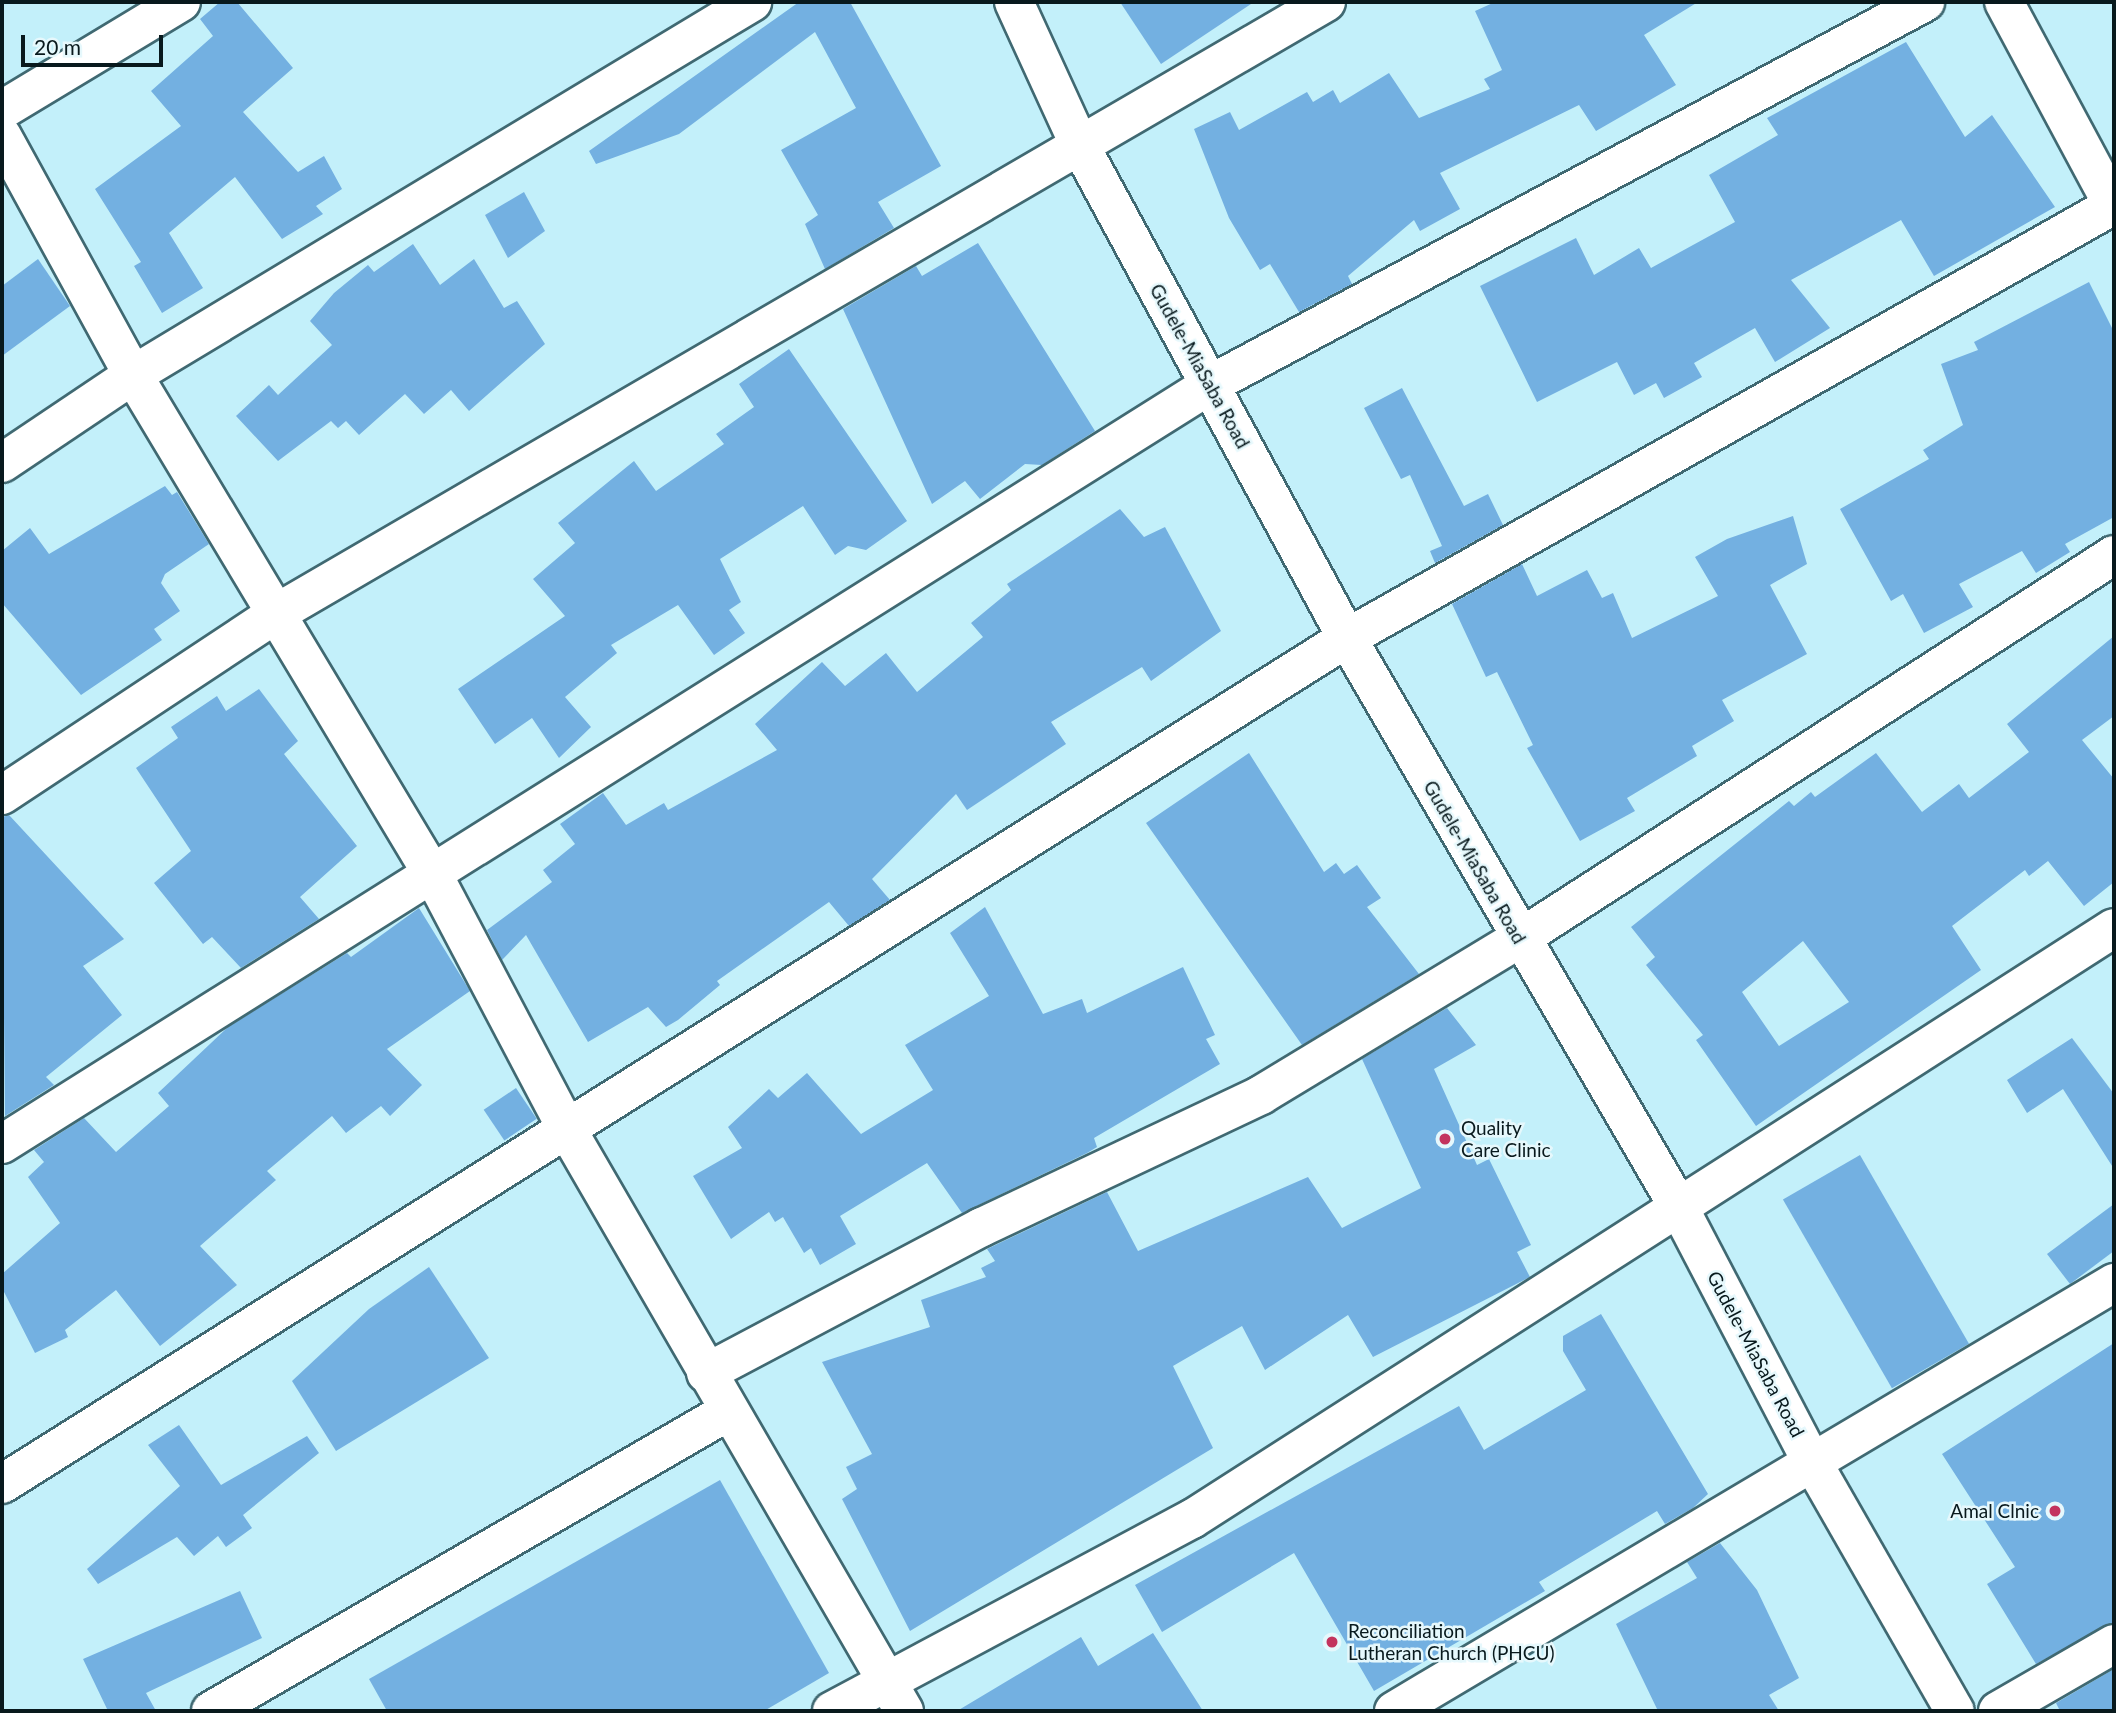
<!DOCTYPE html>
<html>
<head>
<meta charset="utf-8">
<style>
  body { margin:0 }
  #map { position:relative; width:2116px; height:1713px; overflow:hidden; background:#c3f0fa; font-family:Lato,sans-serif }
  div>[style] { position:absolute }
  .building>* { inset:0; background:#73b0e1; transform-origin:0 0 }
  .roads { filter:drop-shadow(2px 0 #406972) drop-shadow(-2px 0 #406972) drop-shadow(0 2px #406972) drop-shadow(0 -2px #406972) }
  .minor>* { height:38px; margin:-19px; padding:0 19px; transform-origin:19px; border-radius:19px; background:#fff }
  .secondary>* { height:38px; margin:-19px; padding:0 19px; transform-origin:19px; border-radius:19px; background:#fff }
  .dots>* { width:19px; height:19px; translate:-50% -50%; box-sizing:border-box; border:4px solid #e6f8fc; border-radius:50% }
  span { translate:-50% -50%; white-space:nowrap; text-align:center; line-height:1.15; -webkit-text-stroke:5px #e6f8fc; paint-order:stroke }
  .street-label { font-size:19px; color:#08191d }
  .poi-label { font-size:19px; color:#08191d }
  .left { translate:0 -50%; text-align:left }
  .right { translate:-100% -50%; text-align:right }
  .frame { position:absolute; inset:0; border:4px solid #08191d; pointer-events:none }
  .scale { position:absolute; left:21px; top:35px; width:142px; height:32px; box-sizing:border-box; border:4px solid #08191d; border-top:0; padding-left:9px; font-size:21px; line-height:24px; white-space:nowrap; color:#08191d; -webkit-text-stroke:5px #e6f8fc; paint-order:stroke }
</style>
</head>
<body>
<div id="map">
  <div class="building">
    <div style="clip-path:polygon(220px 2px,237px 2px,293px 68px,243px 112px,298px 172px,324px 156px,342px 189px,316px 206px,323px 214px,282px 239px,235px 177px,169px 233px,203px 288px,162px 313px,134px 266px,141px 262px,95px 189px,181px 126px,151px 91px,213px 36px,200px 19px)"></div>
    <div style="clip-path:polygon(799px 2px,850px 2px,941px 166px,878px 202px,894px 228px,825px 269px,805px 224px,818px 215px,781px 150px,856px 108px,815px 32px,679px 134px,596px 164px,589px 151px)"></div>
    <div style="clip-path:polygon(1120px 2px,1254px 2px,1161px 64px)"></div>
    <div style="clip-path:polygon(1495px 2px,1698px 2px,1644px 35px,1676px 85px,1596px 131px,1579px 105px,1440px 173px,1460px 209px,1420px 231px,1414px 220px,1348px 276px,1352px 284px,1299px 312px,1270px 264px,1260px 270px,1229px 218px,1194px 129px,1230px 112px,1239px 130px,1307px 92px,1313px 102px,1333px 90px,1340px 103px,1389px 73px,1419px 118px,1490px 89px,1484px 79px,1502px 70px,1475px 11px)"></div>
    <div style="clip-path:polygon(1906px 42px,1965px 137px,1992px 115px,2055px 207px,1934px 276px,1901px 220px,1791px 280px,1830px 328px,1775px 362px,1755px 328px,1694px 363px,1702px 377px,1664px 398px,1656px 383px,1634px 395px,1617px 362px,1537px 402px,1480px 286px,1576px 238px,1594px 275px,1639px 248px,1651px 268px,1735px 222px,1709px 175px,1778px 135px,1767px 118px)"></div>
    <div style="clip-path:polygon(524px 192px,545px 231px,508px 258px,485px 215px)"></div>
    <div style="clip-path:polygon(978px 243px,1095px 431px,1042px 465px,1025px 464px,980px 499px,965px 481px,932px 504px,843px 309px,916px 266px,922px 276px)"></div>
    <div style="clip-path:polygon(413px 244px,440px 285px,474px 259px,504px 308px,517px 301px,545px 344px,469px 411px,451px 390px,424px 414px,405px 394px,359px 435px,346px 421px,338px 428px,331px 421px,278px 461px,236px 416px,269px 385px,278px 395px,332px 345px,310px 321px,334px 293px,368px 265px,374px 272px)"></div>
    <div style="clip-path:polygon(38px 259px,70px 306px,2px 356px,2px 286px)"></div>
    <div style="clip-path:polygon(2089px 282px,2114px 332px,2114px 517px,2065px 544px,2070px 552px,2036px 573px,2022px 551px,1959px 584px,1973px 607px,1924px 633px,1903px 594px,1891px 601px,1840px 509px,1929px 459px,1923px 450px,1963px 425px,1941px 364px,1978px 350px,1974px 342px)"></div>
    <div style="clip-path:polygon(789px 349px,907px 521px,866px 550px,848px 546px,835px 555px,803px 506px,720px 559px,741px 602px,729px 610px,745px 633px,714px 655px,678px 605px,611px 645px,617px 653px,565px 697px,591px 727px,559px 758px,532px 718px,495px 744px,458px 689px,565px 616px,533px 579px,575px 543px,558px 523px,634px 461px,656px 491px,724px 444px,716px 434px,754px 407px,739px 384px)"></div>
    <div style="clip-path:polygon(1402px 388px,1464px 506px,1488px 494px,1503px 525px,1435px 563px,1430px 551px,1442px 546px,1410px 475px,1401px 479px,1364px 408px)"></div>
    <div style="clip-path:polygon(165px 486px,172px 495px,177px 492px,209px 544px,165px 574px,161px 583px,180px 611px,154px 629px,162px 640px,81px 695px,2px 603px,2px 551px,30px 528px,49px 554px)"></div>
    <div style="clip-path:polygon(1120px 509px,1144px 537px,1165px 527px,1221px 631px,1151px 681px,1142px 667px,1051px 722px,1066px 744px,967px 810px,956px 794px,872px 879px,890px 900px,849px 926px,829px 902px,717px 981px,720px 985px,678px 1020px,666px 1027px,648px 1007px,588px 1042px,526px 935px,502px 960px,487px 930px,552px 882px,543px 870px,575px 844px,560px 824px,603px 793px,626px 825px,664px 803px,668px 810px,777px 750px,755px 724px,822px 662px,845px 686px,886px 653px,917px 692px,983px 637px,971px 623px,1011px 590px,1007px 584px)"></div>
    <div style="clip-path:polygon(1793px 516px,1807px 564px,1770px 585px,1807px 654px,1722px 700px,1734px 721px,1692px 746px,1697px 756px,1627px 798px,1635px 811px,1580px 841px,1527px 748px,1533px 745px,1497px 672px,1486px 677px,1452px 604px,1522px 564px,1537px 596px,1587px 570px,1602px 598px,1613px 593px,1632px 638px,1718px 596px,1695px 557px,1727px 539px)"></div>
    <div style="clip-path:polygon(evenodd,2114px 636px,2114px 716px,2082px 740px,2114px 779px,2114px 882px,2084px 906px,2048px 861px,2029px 876px,2025px 870px,1952px 926px,1981px 970px,1756px 1126px,1696px 1040px,1703px 1035px,1646px 965px,1655px 957px,1631px 927px,1789px 801px,1794px 806px,1811px 792px,1815px 797px,1876px 753px,1922px 812px,1959px 784px,1969px 798px,2029px 752px,2007px 724px,2114px 636px,1803px 941px,1849px 1002px,1779px 1046px,1742px 992px,1803px 941px)"></div>
    <div style="clip-path:polygon(259px 689px,298px 741px,284px 754px,357px 846px,300px 897px,319px 919px,241px 968px,212px 937px,203px 944px,154px 883px,191px 851px,136px 768px,178px 738px,171px 727px,217px 696px,226px 711px)"></div>
    <div style="clip-path:polygon(1249px 753px,1324px 872px,1336px 863px,1344px 874px,1357px 865px,1381px 898px,1367px 907px,1419px 974px,1302px 1045px,1146px 823px)"></div>
    <div style="clip-path:polygon(9px 815px,124px 939px,83px 966px,122px 1015px,46px 1077px,54px 1085px,5px 1116px,2px 817px)"></div>
    <div style="clip-path:polygon(985px 907px,1043px 1014px,1082px 999px,1087px 1013px,1183px 967px,1215px 1035px,1206px 1039px,1220px 1064px,1094px 1138px,1097px 1147px,1087px 1153px,962px 1213px,927px 1163px,840px 1216px,856px 1244px,820px 1265px,811px 1248px,804px 1253px,783px 1217px,775px 1222px,769px 1212px,731px 1239px,693px 1176px,742px 1148px,728px 1127px,769px 1089px,778px 1098px,807px 1073px,861px 1134px,933px 1090px,905px 1045px,989px 996px,950px 933px)"></div>
    <div style="clip-path:polygon(419px 908px,470px 991px,387px 1049px,422px 1085px,390px 1116px,381px 1106px,346px 1133px,332px 1116px,267px 1171px,276px 1180px,200px 1246px,237px 1285px,160px 1346px,116px 1290px,65px 1330px,68px 1337px,35px 1353px,2px 1288px,2px 1274px,60px 1223px,28px 1177px,44px 1162px,34px 1150px,84px 1118px,116px 1152px,169px 1106px,158px 1093px,228px 1027px,347px 953px,351px 957px)"></div>
    <div style="clip-path:polygon(1447px 1008px,1476px 1045px,1434px 1069px,1477px 1165px,1489px 1159px,1531px 1245px,1517px 1252px,1530px 1277px,1373px 1357px,1348px 1315px,1265px 1370px,1242px 1326px,1173px 1366px,1213px 1448px,910px 1631px,842px 1499px,857px 1489px,846px 1467px,872px 1454px,822px 1362px,930px 1327px,921px 1300px,986px 1277px,981px 1268px,995px 1261px,987px 1249px,1107px 1192px,1138px 1251px,1308px 1177px,1342px 1228px,1421px 1188px,1362px 1059px)"></div>
    <div style="clip-path:polygon(2072px 1038px,2114px 1094px,2114px 1169px,2063px 1089px,2027px 1113px,2007px 1080px)"></div>
    <div style="left:516px;top:1088px;width:37px;height:39px;rotate:56deg"></div>
    <div style="left:1860px;top:1155px;width:218px;height:89px;rotate:60deg"></div>
    <div style="clip-path:polygon(2114px 1204px,2114px 1251px,2070px 1284px,2047px 1254px)"></div>
    <div style="clip-path:polygon(429px 1267px,489px 1358px,336px 1451px,292px 1381px,369px 1309px)"></div>
    <div style="clip-path:polygon(1601px 1314px,1708px 1494px,1693px 1508px,1665px 1524px,1657px 1511px,1539px 1582px,1545px 1591px,1374px 1691px,1294px 1553px,1162px 1632px,1135px 1585px,1459px 1406px,1484px 1450px,1586px 1390px,1563px 1351px,1563px 1336px)"></div>
    <div style="clip-path:polygon(2114px 1343px,2114px 1622px,2036px 1664px,1987px 1584px,2015px 1567px,1942px 1454px)"></div>
    <div style="clip-path:polygon(179px 1425px,221px 1485px,307px 1436px,319px 1453px,243px 1515px,252px 1528px,226px 1547px,218px 1536px,194px 1556px,177px 1537px,98px 1584px,87px 1569px,180px 1486px,148px 1445px)"></div>
    <div style="clip-path:polygon(720px 1480px,829px 1673px,764px 1711px,387px 1711px,369px 1679px)"></div>
    <div style="clip-path:polygon(1720px 1543px,1757px 1590px,1799px 1678px,1769px 1695px,1779px 1711px,1658px 1711px,1616px 1624px,1697px 1578px,1687px 1562px)"></div>
    <div style="clip-path:polygon(240px 1591px,262px 1638px,146px 1693px,156px 1711px,108px 1711px,83px 1659px)"></div>
    <div style="clip-path:polygon(1153px 1633px,1203px 1711px,957px 1711px,1081px 1637px,1098px 1666px)"></div>
    <div style="clip-path:polygon(2114px 1669px,2114px 1711px,2060px 1711px,2056px 1703px)"></div>
  </div>
  <div class="roads">
    <div class="minor">
      <div style="left:2004px;top:2px;width:233px;rotate:61.8deg"></div>
      <div style="left:2px;top:110px;width:209px;rotate:-31.1deg"></div>
      <div style="left:2px;top:136px;width:273px;rotate:61.3deg"></div>
      <div style="left:133px;top:375px;width:583px;rotate:59.04deg"></div>
      <div style="left:433px;top:875px;width:292px;rotate:62.2deg"></div>
      <div style="left:569px;top:1133px;width:668px;rotate:59.9deg"></div>
      <div style="left:2px;top:463px;width:158px;rotate:-33.9deg"></div>
      <div style="left:133px;top:375px;width:723px;rotate:-31.07deg"></div>
      <div style="left:2px;top:795px;width:330px;rotate:-33.5deg"></div>
      <div style="left:277px;top:613px;width:1214px;rotate:-30.22deg"></div>
      <div style="left:2px;top:1144px;width:1428px;rotate:-32.15deg"></div>
      <div style="left:1211px;top:384px;width:810px;rotate:-28.15deg"></div>
      <div style="left:706px;top:1373px;width:312px;rotate:-27.9deg"></div>
      <div style="left:982px;top:1227px;width:309px;rotate:-25.3deg"></div>
      <div style="left:1261px;top:1095px;width:301px;rotate:-31.2deg"></div>
      <div style="left:1519px;top:939px;width:708px;rotate:-32.84deg"></div>
      <div style="left:2px;top:1484px;width:1589px;rotate:-32.17deg"></div>
      <div style="left:1347px;top:638px;width:881px;rotate:-29.45deg"></div>
      <div style="left:211px;top:1711px;width:596px;rotate:-30.09deg"></div>
      <div style="left:832px;top:1711px;width:408px;rotate:-28.1deg"></div>
      <div style="left:1192px;top:1519px;width:1095px;rotate:-32.66deg"></div>
      <div style="left:1394px;top:1711px;width:838px;rotate:-30.73deg"></div>
      <div style="left:1998px;top:1711px;width:134px;rotate:-30deg"></div>
    </div>
    <div class="secondary">
      <div style="left:1014px;top:2px;width:154px;rotate:65.4deg"></div>
      <div style="left:1078px;top:142px;width:564px;rotate:61.53deg"></div>
      <div style="left:1347px;top:638px;width:655px;rotate:59.76deg"></div>
      <div style="left:1677px;top:1204px;width:289px;rotate:62.4deg"></div>
      <div style="left:1811px;top:1460px;width:289px;rotate:60.2deg"></div>
    </div>
  </div>
  <div class="dots">
    <div style="left:1445px;top:1139px;background:#c3345e"></div>
    <div style="left:2055px;top:1511px;background:#c3345e"></div>
    <div style="left:1332px;top:1642px;background:#c3345e"></div>
  </div>
  <div class="street-label">
    <span style="left:1200px;top:366px;rotate:61deg">Gudele-MiaSaba Road</span>
    <span style="left:1475px;top:862px;rotate:60deg">Gudele-MiaSaba Road</span>
    <span style="left:1756px;top:1354px;rotate:62deg">Gudele-MiaSaba Road</span>
  </div>
  <div class="poi-label">
    <span class="left" style="left:1461px;top:1139px">Quality<br>Care Clinic</span>
    <span class="right" style="left:2039px;top:1511px">Amal Clnic</span>
    <span class="left" style="left:1348px;top:1642px">Reconciliation<br>Lutheran Church (PHCU)</span>
  </div>
  <div class="frame"></div>
  <div class="scale">20 m</div>
</div>
</body>
</html>
